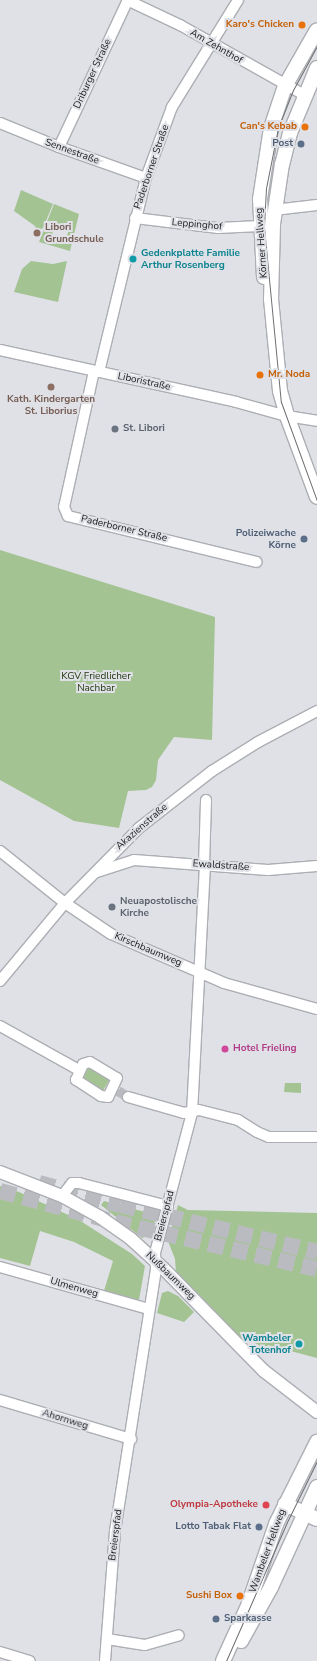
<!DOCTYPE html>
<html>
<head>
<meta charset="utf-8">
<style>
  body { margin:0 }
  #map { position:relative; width:317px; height:1661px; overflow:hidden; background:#dfe1e7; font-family:"Nunito Sans",sans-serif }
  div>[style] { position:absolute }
  .green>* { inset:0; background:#a4c392; transform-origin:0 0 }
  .minor-tunnel>* { height:10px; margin-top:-5px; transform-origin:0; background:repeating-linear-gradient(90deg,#b9bbc0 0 10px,transparent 0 15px) }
  .trunk-tunnel>* { height:16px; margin-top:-8px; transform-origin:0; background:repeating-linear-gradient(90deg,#b9bbc0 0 16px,transparent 0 24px) }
  .roads { filter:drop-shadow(1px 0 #acaeb3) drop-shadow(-1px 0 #acaeb3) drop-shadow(0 1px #acaeb3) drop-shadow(0 -1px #acaeb3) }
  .minor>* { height:10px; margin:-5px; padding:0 5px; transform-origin:5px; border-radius:5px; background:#fff }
  .tertiary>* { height:12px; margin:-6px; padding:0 6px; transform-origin:6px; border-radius:6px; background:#fff }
  .secondary>* { height:14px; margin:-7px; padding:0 7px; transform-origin:7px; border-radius:7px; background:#fff }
  .tram>* { height:1px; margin:-0.5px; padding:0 0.5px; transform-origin:0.5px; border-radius:0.5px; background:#6c6e71 }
  .dots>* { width:11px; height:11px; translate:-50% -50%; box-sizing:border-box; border:2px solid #dfe1e7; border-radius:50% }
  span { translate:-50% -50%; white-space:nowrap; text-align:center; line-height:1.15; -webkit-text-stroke:4px #dfe1e7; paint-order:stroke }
  .food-label { font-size:10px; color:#c56008; font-weight:700 }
  .right { translate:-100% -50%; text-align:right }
  .left { translate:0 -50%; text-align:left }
  .street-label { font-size:10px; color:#202123 }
  .service-label { font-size:10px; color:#4e5e75; font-weight:700 }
  .education-label { font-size:10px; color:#785e54; font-weight:700 }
  .culture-label { font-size:10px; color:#0d838f; font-weight:700 }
  .worship-label { font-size:10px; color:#5b616d; font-weight:700 }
  .park-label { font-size:10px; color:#1b3308 }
  .hotel-label { font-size:10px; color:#b23c85; font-weight:700 }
  .health-label { font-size:10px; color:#be3a42; font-weight:700 }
</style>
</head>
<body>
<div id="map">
  <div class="green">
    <div style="clip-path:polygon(21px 190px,53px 204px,43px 228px,37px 231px,35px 226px,14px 211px)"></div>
    <div style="clip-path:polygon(evenodd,54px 204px,79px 214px,70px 251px,39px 242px,54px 204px,53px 227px,68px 232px,66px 242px,52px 239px,53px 227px)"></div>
    <div style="clip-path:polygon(31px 261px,53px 264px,67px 261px,58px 302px,14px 292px,22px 269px)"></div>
    <div style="clip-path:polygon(0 550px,215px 617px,212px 740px,174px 737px,158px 760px,156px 780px,152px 787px,146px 790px,128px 791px,119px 828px,74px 821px,0 780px)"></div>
    <div style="left:89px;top:1067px;width:24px;height:15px;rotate:30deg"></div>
    <div style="clip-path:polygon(285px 1083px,301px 1083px,301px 1093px,284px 1092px)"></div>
    <div style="clip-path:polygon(0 1186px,19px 1192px,79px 1220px,132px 1254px,145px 1266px,139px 1300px,104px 1291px,113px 1261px,74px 1242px,40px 1231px,30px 1266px,0 1258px)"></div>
    <div style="clip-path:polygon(104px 1201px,145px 1212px,151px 1205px,159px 1207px,151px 1235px,142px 1238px,101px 1205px)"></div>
    <div style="clip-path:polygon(178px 1205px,188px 1210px,317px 1213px,317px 1358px,268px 1345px,265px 1349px,250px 1340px,245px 1343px,176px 1273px,175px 1259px,168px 1241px)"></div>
    <div style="clip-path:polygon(168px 1291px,178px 1296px,194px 1312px,184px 1322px,157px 1313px,162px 1293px)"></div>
  </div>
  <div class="minor-tunnel">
    <div style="left:118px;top:1091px;width:12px;rotate:31deg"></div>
  </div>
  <div class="trunk-tunnel">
    <div style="left:39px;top:1183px;width:84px;rotate:15.2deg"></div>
    <div style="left:120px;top:1205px;width:203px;rotate:13.4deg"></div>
    <div style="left:0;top:1191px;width:119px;rotate:15.1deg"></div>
    <div style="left:115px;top:1222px;width:207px;rotate:13.1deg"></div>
  </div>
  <div class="roads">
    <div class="minor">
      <div style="left:127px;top:0;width:59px;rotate:25.3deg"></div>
      <div style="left:180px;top:25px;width:142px;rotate:29.4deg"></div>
      <div style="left:0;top:123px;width:64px;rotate:22.1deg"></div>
      <div style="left:59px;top:147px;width:92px;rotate:19.6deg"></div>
      <div style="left:59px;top:147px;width:162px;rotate:-64.9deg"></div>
      <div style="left:274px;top:210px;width:43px;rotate:-6.6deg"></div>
      <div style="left:135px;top:218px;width:84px;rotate:6.9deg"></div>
      <div style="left:218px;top:228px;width:42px;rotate:-2.7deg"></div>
      <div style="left:0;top:350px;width:242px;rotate:12.4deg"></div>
      <div style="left:236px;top:402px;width:53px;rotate:15.4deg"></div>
      <div style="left:287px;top:416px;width:30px;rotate:9deg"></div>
      <div style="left:94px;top:371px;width:139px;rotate:102.4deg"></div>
      <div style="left:64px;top:507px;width:10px;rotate:66deg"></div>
      <div style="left:68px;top:516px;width:194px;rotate:13.7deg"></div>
      <div style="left:99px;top:372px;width:200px;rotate:-76.4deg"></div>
      <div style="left:146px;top:178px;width:76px;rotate:-69.9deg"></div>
      <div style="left:172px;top:107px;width:126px;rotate:-58.3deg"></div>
      <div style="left:0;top:851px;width:83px;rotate:38.7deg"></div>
      <div style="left:65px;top:903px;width:55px;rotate:34deg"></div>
      <div style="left:111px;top:934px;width:123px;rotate:23.4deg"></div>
      <div style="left:224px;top:983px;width:97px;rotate:15.6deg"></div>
      <div style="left:204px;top:865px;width:65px;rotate:-88.2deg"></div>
      <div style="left:97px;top:872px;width:39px;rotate:-18deg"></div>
      <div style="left:134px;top:860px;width:134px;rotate:4.3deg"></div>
      <div style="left:268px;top:870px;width:49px;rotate:-4.7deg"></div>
      <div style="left:0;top:981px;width:102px;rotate:-50.2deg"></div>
      <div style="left:65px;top:903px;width:105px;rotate:-45.4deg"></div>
      <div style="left:139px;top:828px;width:93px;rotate:-38deg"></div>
      <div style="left:212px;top:771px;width:54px;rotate:-32.2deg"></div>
      <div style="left:258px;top:742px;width:67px;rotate:-27.7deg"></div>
      <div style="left:0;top:1026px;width:90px;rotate:29.1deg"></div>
      <div style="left:90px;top:1062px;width:31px;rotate:31deg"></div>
      <div style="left:117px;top:1078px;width:21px;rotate:115deg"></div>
      <div style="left:108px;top:1097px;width:7px;rotate:-172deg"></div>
      <div style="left:101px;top:1096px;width:30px;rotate:-147deg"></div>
      <div style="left:76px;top:1080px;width:17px;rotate:-66deg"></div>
      <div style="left:83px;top:1064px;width:7px;rotate:-16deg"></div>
      <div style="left:128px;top:1097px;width:58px;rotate:15.9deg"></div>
      <div style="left:184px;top:1113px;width:15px;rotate:-11deg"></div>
      <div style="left:199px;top:1110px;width:40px;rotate:14.4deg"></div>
      <div style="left:238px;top:1120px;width:22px;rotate:32deg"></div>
      <div style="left:257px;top:1132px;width:13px;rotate:23deg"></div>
      <div style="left:269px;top:1137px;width:48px"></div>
      <div style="left:62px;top:1196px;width:16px;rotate:-52deg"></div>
      <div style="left:72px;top:1183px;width:7px"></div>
      <div style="left:79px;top:1183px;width:92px;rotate:14.5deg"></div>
      <div style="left:0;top:1267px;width:154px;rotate:15.8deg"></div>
      <div style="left:0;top:1400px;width:137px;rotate:16.6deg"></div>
      <div style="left:107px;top:1639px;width:38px;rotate:9deg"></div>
      <div style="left:145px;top:1645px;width:35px;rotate:-16deg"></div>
      <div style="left:0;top:1652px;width:31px;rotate:17deg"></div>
      <div style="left:105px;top:1661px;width:130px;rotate:-85.6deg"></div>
      <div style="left:115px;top:1531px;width:266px;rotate:-81.1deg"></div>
      <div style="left:156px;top:1268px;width:15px;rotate:-94deg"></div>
      <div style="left:155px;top:1253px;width:145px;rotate:-75.2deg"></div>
      <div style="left:192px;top:1113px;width:247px;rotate:-87deg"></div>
    </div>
    <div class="tertiary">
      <div style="left:0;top:1172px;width:66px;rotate:21.2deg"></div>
      <div style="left:62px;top:1196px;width:43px;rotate:28.9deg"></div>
      <div style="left:100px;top:1217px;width:38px;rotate:35deg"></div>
      <div style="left:131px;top:1239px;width:43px;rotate:42.2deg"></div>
      <div style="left:163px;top:1268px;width:144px;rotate:45.6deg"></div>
      <div style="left:264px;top:1371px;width:67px;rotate:37.7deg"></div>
    </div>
    <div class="secondary">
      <div style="left:317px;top:68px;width:70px;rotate:112.6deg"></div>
      <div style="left:290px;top:133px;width:32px;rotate:104deg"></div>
      <div style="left:282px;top:164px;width:61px;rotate:98.5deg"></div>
      <div style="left:273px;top:224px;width:75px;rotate:91.5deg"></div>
      <div style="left:271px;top:299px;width:92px;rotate:84.4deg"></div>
      <div style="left:280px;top:391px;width:26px;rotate:74deg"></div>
      <div style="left:287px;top:416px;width:86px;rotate:69.7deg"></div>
      <div style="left:264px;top:277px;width:78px;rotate:-92.9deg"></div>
      <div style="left:260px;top:199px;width:72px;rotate:-81.2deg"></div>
      <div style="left:271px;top:128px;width:44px;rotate:-71.6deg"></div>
      <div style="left:285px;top:86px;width:64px;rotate:-60.3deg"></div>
      <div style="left:285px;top:1504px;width:35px;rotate:25deg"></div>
      <div style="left:241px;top:1641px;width:62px;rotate:-60.9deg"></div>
      <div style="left:271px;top:1587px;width:110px;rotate:-65.3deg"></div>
      <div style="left:223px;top:1661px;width:60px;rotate:-65.6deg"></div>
      <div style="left:248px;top:1606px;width:87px;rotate:-71.1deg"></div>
      <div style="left:276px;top:1524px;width:92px;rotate:-63.4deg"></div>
    </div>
  </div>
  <div class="tram">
    <div style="left:317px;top:46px;width:50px;rotate:118.6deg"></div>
    <div style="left:293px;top:90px;width:41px;rotate:111.5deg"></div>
    <div style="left:278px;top:128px;width:61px;rotate:101.3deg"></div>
    <div style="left:266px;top:188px;width:39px;rotate:93deg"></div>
    <div style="left:264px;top:227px;width:176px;rotate:84.5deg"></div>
    <div style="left:281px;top:402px;width:105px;rotate:70deg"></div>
    <div style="left:226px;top:1661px;width:154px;rotate:-66.3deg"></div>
    <div style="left:288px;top:1520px;width:66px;rotate:-63.8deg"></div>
  </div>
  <div class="dots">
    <div style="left:302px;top:25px;background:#e8710a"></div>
    <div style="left:305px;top:127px;background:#e8710a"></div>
    <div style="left:301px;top:144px;background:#5c6f8a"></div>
    <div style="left:37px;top:233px;background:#8d6e63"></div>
    <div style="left:133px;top:259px;background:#0f9aa8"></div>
    <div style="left:260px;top:375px;background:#e8710a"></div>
    <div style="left:51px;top:387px;background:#8d6e63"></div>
    <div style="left:115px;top:429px;background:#6b7280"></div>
    <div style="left:304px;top:539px;background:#5c6f8a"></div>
    <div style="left:112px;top:907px;background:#6b7280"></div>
    <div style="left:225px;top:1049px;background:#d1479c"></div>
    <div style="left:299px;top:1344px;background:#0f9aa8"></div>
    <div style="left:266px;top:1505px;background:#e0444e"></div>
    <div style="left:259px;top:1527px;background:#5c6f8a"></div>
    <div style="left:240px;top:1596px;background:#e8710a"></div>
    <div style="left:216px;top:1619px;background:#5c6f8a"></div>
  </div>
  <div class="food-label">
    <span class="right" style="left:294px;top:25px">Karo's Chicken</span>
    <span class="right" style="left:297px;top:127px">Can's Kebab</span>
    <span class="left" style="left:268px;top:375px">Mr. Noda</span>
    <span class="right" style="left:232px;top:1596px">Sushi Box</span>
  </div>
  <div class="street-label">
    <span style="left:216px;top:47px;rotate:30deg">Am Zehnthof</span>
    <span style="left:93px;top:74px;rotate:-65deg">Driburger Straße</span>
    <span style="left:72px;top:152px;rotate:20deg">Sennestraße</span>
    <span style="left:152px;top:167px;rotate:-71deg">Paderborner Straße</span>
    <span style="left:197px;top:225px;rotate:5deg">Leppinghof</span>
    <span style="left:262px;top:243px;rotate:-94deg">Körner Hellweg</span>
    <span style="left:144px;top:382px;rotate:12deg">Liboristraße</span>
    <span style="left:124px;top:529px;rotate:13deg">Paderborner Straße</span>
    <span style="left:142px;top:827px;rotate:-41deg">Akazienstraße</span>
    <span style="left:221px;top:866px;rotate:4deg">Ewaldstraße</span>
    <span style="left:148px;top:950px;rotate:23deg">Kirschbaumweg</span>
    <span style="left:165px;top:1216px;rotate:-75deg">Breierspfad</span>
    <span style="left:170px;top:1276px;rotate:44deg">Nußbaumweg</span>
    <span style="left:74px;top:1288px;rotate:16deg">Ulmenweg</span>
    <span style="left:65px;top:1420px;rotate:17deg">Ahornweg</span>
    <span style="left:116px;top:1535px;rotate:-83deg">Breierspfad</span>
    <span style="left:268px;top:1551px;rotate:-70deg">Wambeler Hellweg</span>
  </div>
  <div class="service-label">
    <span class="right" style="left:293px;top:144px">Post</span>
    <span class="right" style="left:296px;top:539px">Polizeiwache<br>Körne</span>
    <span class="right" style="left:251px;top:1527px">Lotto Tabak Flat</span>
    <span class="left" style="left:224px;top:1619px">Sparkasse</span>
  </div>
  <div class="education-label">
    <span class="left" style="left:45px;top:233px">Libori<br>Grundschule</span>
    <span style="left:51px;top:405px">Kath. Kindergarten<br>St. Liborius</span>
  </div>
  <div class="culture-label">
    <span class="left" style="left:141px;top:259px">Gedenkplatte Familie<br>Arthur Rosenberg</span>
    <span class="right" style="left:291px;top:1344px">Wambeler<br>Totenhof</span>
  </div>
  <div class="worship-label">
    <span class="left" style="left:123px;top:429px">St. Libori</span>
    <span class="left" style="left:120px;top:907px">Neuapostolische<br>Kirche</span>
  </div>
  <div class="park-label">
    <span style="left:96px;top:682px">KGV Friedlicher<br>Nachbar</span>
  </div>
  <div class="hotel-label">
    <span class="left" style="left:233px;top:1049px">Hotel Frieling</span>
  </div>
  <div class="health-label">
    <span class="right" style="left:258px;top:1505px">Olympia-Apotheke</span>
  </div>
</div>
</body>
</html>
